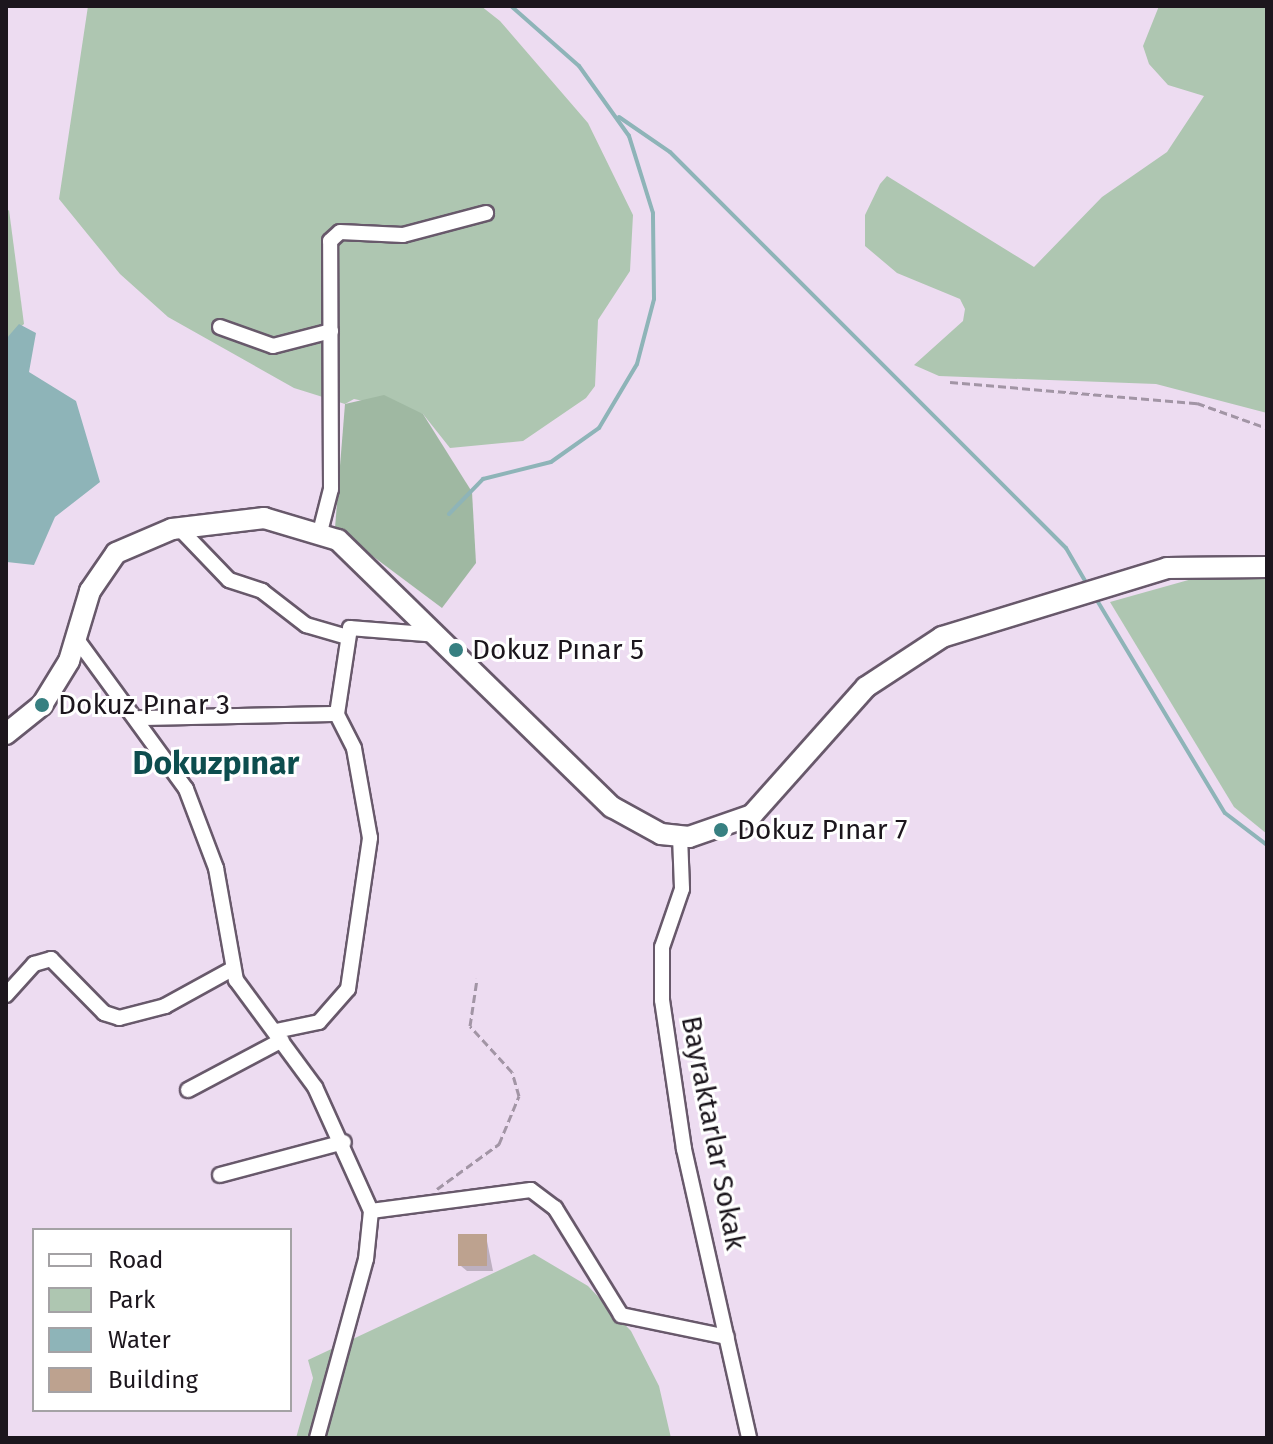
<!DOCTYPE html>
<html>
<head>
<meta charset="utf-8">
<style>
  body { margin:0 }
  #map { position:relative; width:1273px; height:1444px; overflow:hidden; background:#eddcf1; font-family:"Fira Sans",sans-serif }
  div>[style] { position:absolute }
  .green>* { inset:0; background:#aec6b1 }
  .forest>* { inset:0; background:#9fb8a2 }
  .water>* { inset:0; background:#8eb4b8 }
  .shadow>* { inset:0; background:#0003 }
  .stream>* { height:4px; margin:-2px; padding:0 2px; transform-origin:2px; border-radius:2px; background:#8eb4b8 }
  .building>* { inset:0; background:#bda28f; transform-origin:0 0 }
  .path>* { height:3px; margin-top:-1.5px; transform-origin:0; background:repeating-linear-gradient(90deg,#a295a5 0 8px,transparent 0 12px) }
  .roads { filter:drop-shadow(2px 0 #68596b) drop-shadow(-2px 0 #68596b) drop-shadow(0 2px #68596b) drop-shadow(0 -2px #68596b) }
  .street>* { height:14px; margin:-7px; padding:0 7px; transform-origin:7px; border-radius:7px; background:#fff }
  .secondary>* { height:20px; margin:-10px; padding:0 10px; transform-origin:10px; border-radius:10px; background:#fff }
  .dots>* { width:22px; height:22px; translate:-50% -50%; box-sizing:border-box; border:4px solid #fff; border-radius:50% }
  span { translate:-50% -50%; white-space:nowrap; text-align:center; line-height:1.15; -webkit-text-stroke:6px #fff; paint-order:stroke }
  .poi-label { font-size:28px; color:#1c161d }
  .left { translate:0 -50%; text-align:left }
  .street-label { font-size:28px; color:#1c161d }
  .quarter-label { font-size:32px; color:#0d4d4e; font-weight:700 }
  .frame { position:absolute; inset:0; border:8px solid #1c161d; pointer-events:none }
  .legend { position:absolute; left:32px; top:1228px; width:260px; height:184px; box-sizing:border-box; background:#fff; border:2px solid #a4a2a5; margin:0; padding:10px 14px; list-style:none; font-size:24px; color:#1c161d }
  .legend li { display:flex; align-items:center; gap:16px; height:40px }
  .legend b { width:40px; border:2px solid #a4a2a5 }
</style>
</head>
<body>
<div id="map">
  <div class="green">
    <div style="clip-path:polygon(88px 6px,481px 6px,500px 21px,588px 123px,633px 215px,630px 271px,598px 320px,595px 386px,586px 398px,523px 441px,450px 448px,423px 414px,354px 399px,345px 404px,294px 388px,168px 317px,120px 274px,59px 199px)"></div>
    <div style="clip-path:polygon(1159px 6px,1267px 6px,1267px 413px,1156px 384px,939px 376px,914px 365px,963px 321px,965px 309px,960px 299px,897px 273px,865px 246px,865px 215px,880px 184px,887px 176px,1034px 267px,1102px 197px,1167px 152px,1204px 96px,1168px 85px,1149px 64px,1143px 46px)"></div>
    <div style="clip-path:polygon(9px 210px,24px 324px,6px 339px,6px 212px)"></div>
    <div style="clip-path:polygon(1267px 577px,1267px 834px,1234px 807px,1110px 602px,1192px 579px)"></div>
    <div style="clip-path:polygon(534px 1254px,588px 1286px,631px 1331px,659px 1386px,671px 1438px,296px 1438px,313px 1378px,308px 1360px)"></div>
  </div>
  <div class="forest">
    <div style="clip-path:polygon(384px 395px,423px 414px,472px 492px,476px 563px,442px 608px,335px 528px,345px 404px)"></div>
  </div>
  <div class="water">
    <div style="clip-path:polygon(19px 324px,36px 333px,29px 372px,76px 401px,100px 482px,55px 517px,34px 565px,7px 562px,6px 339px)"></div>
  </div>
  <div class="shadow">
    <div style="clip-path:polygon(486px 1236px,493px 1271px,467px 1271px,461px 1266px)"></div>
  </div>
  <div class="stream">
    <div style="left:619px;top:117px;width:62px;rotate:34.5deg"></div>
    <div style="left:670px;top:152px;width:560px;rotate:45deg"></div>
    <div style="left:1066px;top:548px;width:44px;rotate:59.9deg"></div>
    <div style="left:449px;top:514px;width:49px;rotate:-45.8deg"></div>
    <div style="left:483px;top:479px;width:70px;rotate:-14deg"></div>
    <div style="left:551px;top:462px;width:59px;rotate:-35.3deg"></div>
    <div style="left:599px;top:428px;width:74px;rotate:-59.3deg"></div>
    <div style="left:637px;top:364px;width:67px;rotate:-75.3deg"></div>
    <div style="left:654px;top:299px;width:86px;rotate:-90.7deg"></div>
    <div style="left:653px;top:213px;width:81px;rotate:-107.3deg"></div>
    <div style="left:629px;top:136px;width:86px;rotate:-125.5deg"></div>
    <div style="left:579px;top:66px;width:91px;rotate:-138.6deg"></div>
    <div style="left:1095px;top:597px;width:252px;rotate:59deg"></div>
    <div style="left:1225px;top:813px;width:53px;rotate:37.3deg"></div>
  </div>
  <div class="building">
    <div style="left:458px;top:1234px;width:29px;height:32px"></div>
  </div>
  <div class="path">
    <div style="left:950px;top:382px;width:248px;rotate:4.9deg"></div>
    <div style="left:1197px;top:403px;width:74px;rotate:19.7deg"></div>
    <div style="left:437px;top:1189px;width:77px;rotate:-36deg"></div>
    <div style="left:499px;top:1144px;width:52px;rotate:-67.4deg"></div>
    <div style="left:519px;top:1096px;width:25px;rotate:-106deg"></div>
    <div style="left:512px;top:1072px;width:62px;rotate:-132.4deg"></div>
    <div style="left:470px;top:1026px;width:48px;rotate:-81.5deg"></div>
  </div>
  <div class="roads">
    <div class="street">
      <div style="left:220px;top:327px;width:56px;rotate:19.7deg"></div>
      <div style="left:273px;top:346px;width:60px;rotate:-14.5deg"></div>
      <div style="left:179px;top:528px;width:72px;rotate:46.1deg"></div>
      <div style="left:229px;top:580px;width:35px;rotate:18deg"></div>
      <div style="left:262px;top:591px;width:56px;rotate:37.7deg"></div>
      <div style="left:306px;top:625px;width:43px;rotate:16.3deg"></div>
      <div style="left:320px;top:532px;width:44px;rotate:-75.7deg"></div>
      <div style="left:331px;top:489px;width:248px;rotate:-90.2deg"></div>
      <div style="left:330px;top:241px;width:13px;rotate:-42deg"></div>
      <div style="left:340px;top:232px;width:63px;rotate:2.7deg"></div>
      <div style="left:403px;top:235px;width:86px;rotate:-14.8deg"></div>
      <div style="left:76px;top:638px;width:187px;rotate:53.9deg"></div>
      <div style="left:186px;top:789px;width:85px;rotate:69.2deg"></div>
      <div style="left:216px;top:868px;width:114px;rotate:79.9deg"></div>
      <div style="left:236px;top:980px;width:133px;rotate:53.6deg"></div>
      <div style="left:315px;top:1087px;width:136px;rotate:65.7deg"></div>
      <div style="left:371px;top:1211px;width:48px;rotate:95.9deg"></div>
      <div style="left:366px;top:1259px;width:186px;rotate:105.3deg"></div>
      <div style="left:139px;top:718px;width:198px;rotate:-1.2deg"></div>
      <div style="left:680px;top:836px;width:53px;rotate:87.8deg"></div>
      <div style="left:682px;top:889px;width:61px;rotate:109deg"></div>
      <div style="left:662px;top:947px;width:53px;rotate:90deg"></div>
      <div style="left:662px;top:1000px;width:151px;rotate:81.6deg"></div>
      <div style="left:684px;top:1149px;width:296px;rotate:77.3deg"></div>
      <div style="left:6px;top:995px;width:42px;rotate:-47.9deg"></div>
      <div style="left:34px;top:964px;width:18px;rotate:-16deg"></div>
      <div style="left:51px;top:959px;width:76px;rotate:45.5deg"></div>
      <div style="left:104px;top:1013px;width:16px;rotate:18deg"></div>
      <div style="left:119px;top:1018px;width:48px;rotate:-14.6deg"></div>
      <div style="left:165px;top:1006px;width:77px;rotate:-28.9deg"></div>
      <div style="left:276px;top:1031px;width:44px;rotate:-11.8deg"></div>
      <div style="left:319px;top:1022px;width:44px;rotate:-48.7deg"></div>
      <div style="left:348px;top:989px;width:153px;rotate:-81.7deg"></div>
      <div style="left:370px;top:838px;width:91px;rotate:-100.1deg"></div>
      <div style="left:354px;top:748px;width:38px;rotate:-117deg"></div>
      <div style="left:337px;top:714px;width:87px;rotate:-81.4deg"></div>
      <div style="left:350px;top:628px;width:88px;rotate:4.5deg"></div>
      <div style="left:188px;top:1090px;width:106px;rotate:-28deg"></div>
      <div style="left:220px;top:1175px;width:128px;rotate:-14.9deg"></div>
      <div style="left:371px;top:1211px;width:161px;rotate:-7.5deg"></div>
      <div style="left:531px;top:1190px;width:30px;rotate:37deg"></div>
      <div style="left:555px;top:1208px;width:126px;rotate:58.3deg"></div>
      <div style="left:621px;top:1315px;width:108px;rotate:11.7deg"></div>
    </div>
    <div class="secondary">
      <div style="left:6px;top:734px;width:46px;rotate:-38.9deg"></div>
      <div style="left:42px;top:705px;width:52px;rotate:-58.5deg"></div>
      <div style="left:69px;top:661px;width:73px;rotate:-73.3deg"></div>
      <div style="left:90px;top:591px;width:46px;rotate:-55.6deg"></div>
      <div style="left:116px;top:553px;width:61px;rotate:-23.2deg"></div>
      <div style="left:172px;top:529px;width:93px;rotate:-6.8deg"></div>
      <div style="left:264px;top:518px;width:77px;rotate:16.6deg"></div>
      <div style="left:338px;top:540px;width:383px;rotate:44.3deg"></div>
      <div style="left:612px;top:807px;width:56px;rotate:28.9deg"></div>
      <div style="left:661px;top:834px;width:28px;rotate:6deg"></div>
      <div style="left:689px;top:837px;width:67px;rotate:-19.2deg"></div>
      <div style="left:752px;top:815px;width:171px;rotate:-48.3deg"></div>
      <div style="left:866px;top:687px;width:91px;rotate:-33.3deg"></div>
      <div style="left:942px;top:637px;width:235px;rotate:-17deg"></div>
      <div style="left:1167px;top:568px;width:100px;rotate:-0.6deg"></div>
    </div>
  </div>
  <div class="dots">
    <div style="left:456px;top:650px;background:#378081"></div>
    <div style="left:42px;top:705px;background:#378081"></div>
    <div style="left:721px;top:830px;background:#378081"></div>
  </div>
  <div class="poi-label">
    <span class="left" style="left:472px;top:650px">Dokuz Pınar 5</span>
    <span class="left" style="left:58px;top:705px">Dokuz Pınar 3</span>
    <span class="left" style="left:737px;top:830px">Dokuz Pınar 7</span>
  </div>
  <div class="street-label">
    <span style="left:713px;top:1133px;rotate:79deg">Bayraktarlar Sokak</span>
  </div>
  <div class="quarter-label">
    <span style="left:216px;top:763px">Dokuzpınar</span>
  </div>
  <div class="frame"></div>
  <ul class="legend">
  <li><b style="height:10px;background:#fff"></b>Road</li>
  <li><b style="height:22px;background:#aec6b1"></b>Park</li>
  <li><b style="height:22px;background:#8eb4b8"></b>Water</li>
  <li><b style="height:22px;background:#bda28f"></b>Building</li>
  </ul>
</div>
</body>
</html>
